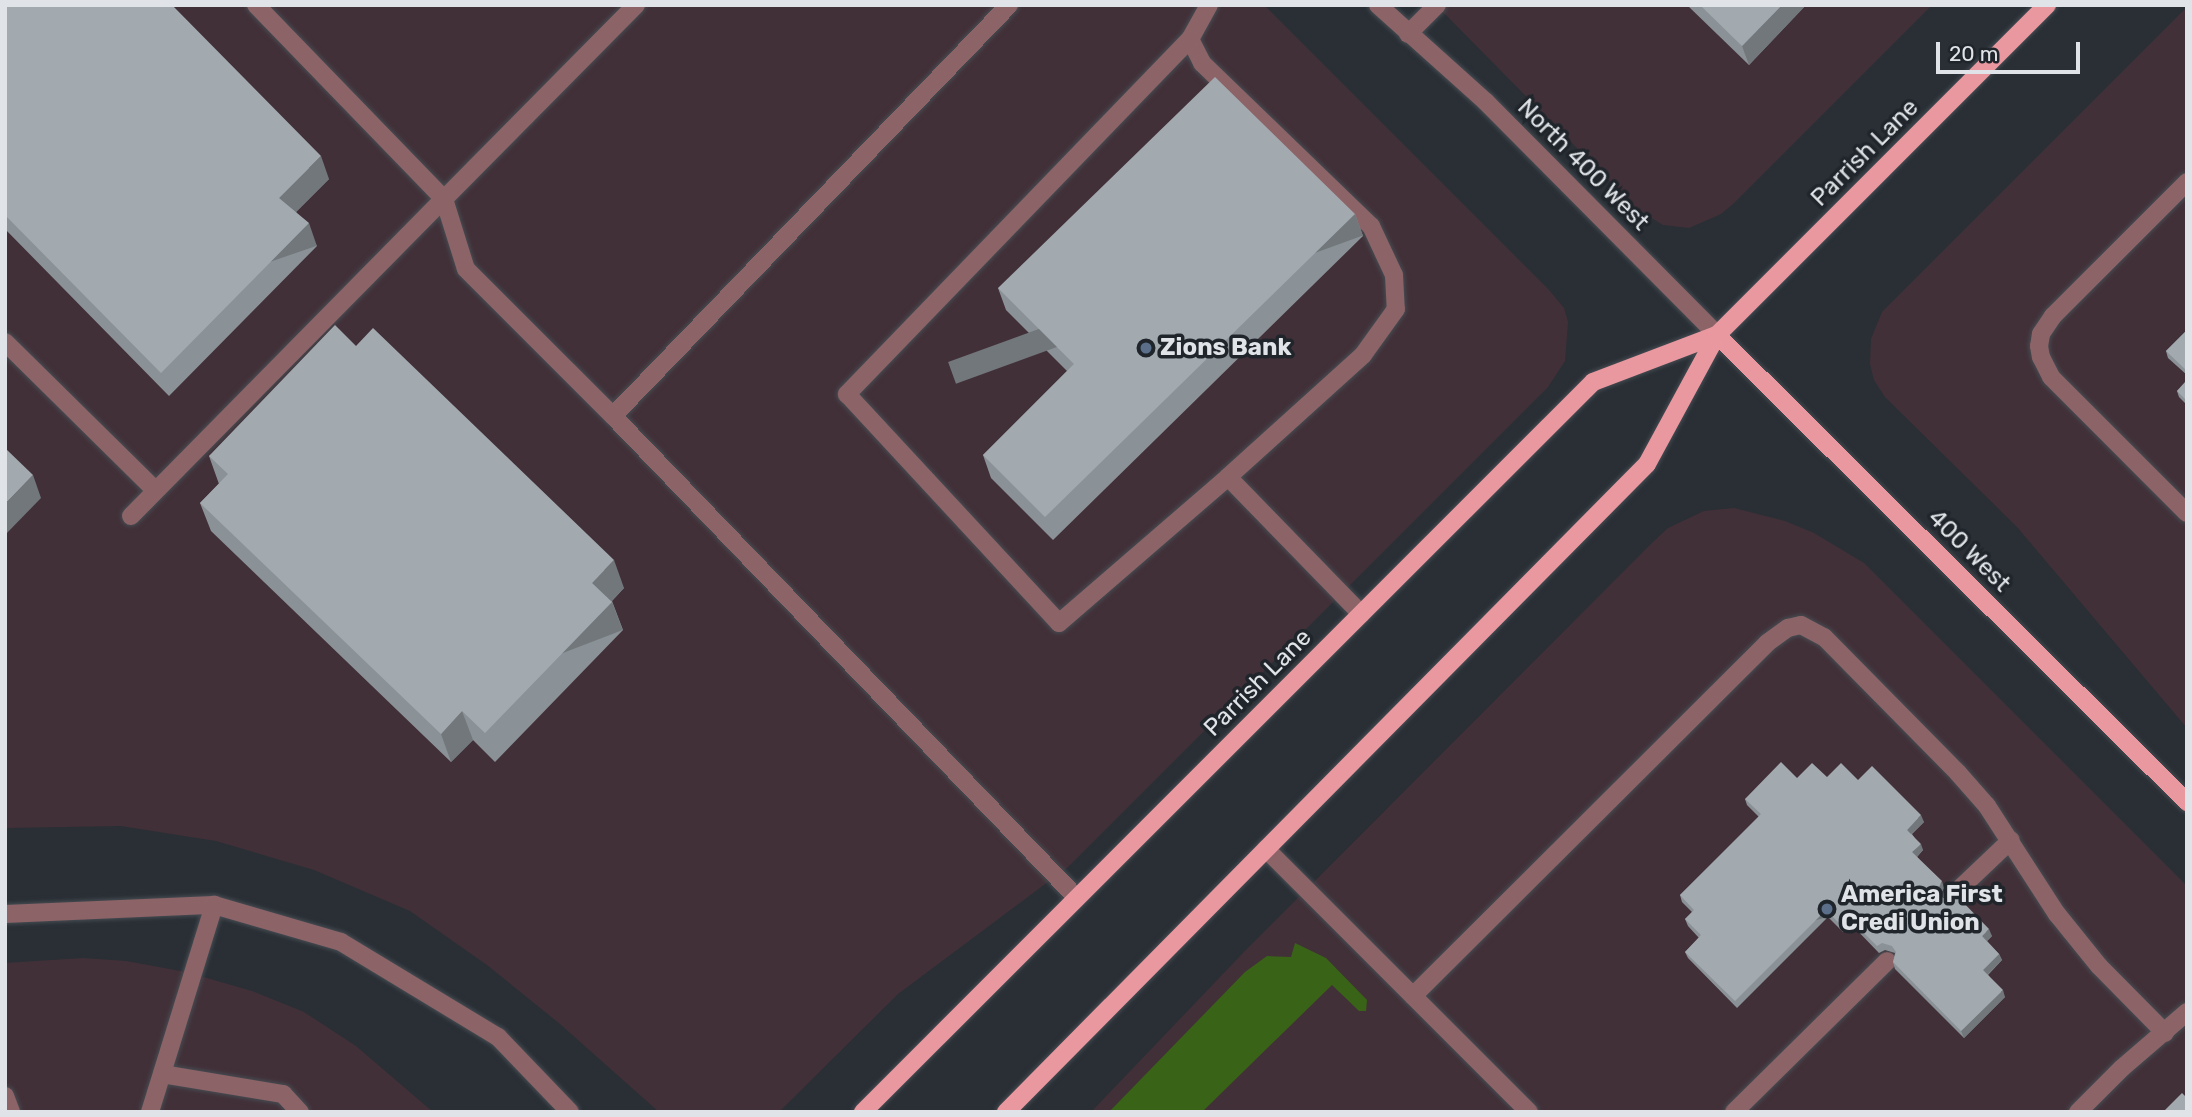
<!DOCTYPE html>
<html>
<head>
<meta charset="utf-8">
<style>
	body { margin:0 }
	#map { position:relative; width:2192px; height:1117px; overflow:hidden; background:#292f35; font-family:Rubik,sans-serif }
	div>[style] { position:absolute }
	.commercial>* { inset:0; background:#423038 }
	.green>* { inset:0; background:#396317 }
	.roads { filter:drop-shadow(0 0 2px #464c52) drop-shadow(0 0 2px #464c52) }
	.minor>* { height:18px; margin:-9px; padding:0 9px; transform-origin:9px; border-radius:9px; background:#8c6468 }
	.major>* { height:18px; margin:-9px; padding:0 9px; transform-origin:9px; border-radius:9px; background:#ea98a0 }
	.wall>* { inset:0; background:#8b9297 }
	.shaded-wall>* { inset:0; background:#71777b; transform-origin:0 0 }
	.building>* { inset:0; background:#a2aab0 }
	.dots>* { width:19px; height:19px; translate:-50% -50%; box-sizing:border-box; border:4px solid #1f252b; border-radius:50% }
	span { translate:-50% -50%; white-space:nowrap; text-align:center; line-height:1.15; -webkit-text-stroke:7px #1f252b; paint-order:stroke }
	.street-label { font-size:24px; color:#e0e4e8 }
	.poi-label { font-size:24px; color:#e0e4e8; font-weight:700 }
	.left { translate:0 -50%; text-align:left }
	.frame { position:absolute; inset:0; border:7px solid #e0e4e8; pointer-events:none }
	.scale { position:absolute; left:1936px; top:42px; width:144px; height:32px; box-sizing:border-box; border:4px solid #e0e4e8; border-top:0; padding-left:9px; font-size:21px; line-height:24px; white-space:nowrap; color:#e0e4e8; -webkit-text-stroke:5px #1f252b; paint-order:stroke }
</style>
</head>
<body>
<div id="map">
	<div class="commercial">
		<div style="clip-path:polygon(5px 5px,1264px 5px,1549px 290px,1564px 308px,1568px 322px,1565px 361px,1548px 387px,1068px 867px,898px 994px,779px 1112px,659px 1112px,560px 1024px,487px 965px,410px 911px,314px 870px,216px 841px,121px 826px,5px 828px)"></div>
		<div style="clip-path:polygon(1436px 5px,1932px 5px,1733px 204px,1721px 214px,1689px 228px,1663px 225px,1638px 210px)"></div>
		<div style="clip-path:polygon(2187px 7px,2187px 728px,2017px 527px,1885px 397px,1874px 380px,1870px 364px,1871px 339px,1882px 312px)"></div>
		<div style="clip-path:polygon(1734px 508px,1785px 521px,1814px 533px,1864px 563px,2187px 886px,2187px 1112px,1091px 1112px,1243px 953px,1654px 541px,1668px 528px,1704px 511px)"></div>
		<div style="clip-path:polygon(83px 958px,126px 961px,186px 972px,252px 991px,304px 1012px,356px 1046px,433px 1112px,5px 1112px,5px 963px)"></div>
	</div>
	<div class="green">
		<div style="clip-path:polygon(1295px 943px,1326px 958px,1367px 1000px,1366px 1011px,1359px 1011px,1332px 985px,1202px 1112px,1109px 1112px,1245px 972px,1267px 956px,1291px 957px)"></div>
	</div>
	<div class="roads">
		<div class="minor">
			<div style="left:256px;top:5px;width:270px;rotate:45.9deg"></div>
			<div style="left:444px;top:199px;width:273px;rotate:-45.3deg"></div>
			<div style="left:1209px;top:5px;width:39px;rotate:119deg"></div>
			<div style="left:1190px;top:39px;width:27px;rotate:63deg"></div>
			<div style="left:1202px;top:63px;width:235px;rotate:44deg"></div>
			<div style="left:1371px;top:226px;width:54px;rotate:64.9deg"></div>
			<div style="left:1394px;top:275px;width:34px;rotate:87deg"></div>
			<div style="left:1396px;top:309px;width:57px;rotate:125.7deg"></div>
			<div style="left:1363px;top:355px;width:182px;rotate:137.9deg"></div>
			<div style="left:1228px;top:477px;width:191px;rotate:45.8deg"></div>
			<div style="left:1378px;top:5px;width:145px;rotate:41.9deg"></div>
			<div style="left:1486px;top:102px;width:328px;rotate:45.2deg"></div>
			<div style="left:1408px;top:34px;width:41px;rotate:-45deg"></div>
			<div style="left:1190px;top:39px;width:494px;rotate:134deg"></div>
			<div style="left:847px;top:394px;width:312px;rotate:47.2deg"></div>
			<div style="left:1059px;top:623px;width:223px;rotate:-40.8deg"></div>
			<div style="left:2187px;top:182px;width:190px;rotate:135deg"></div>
			<div style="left:2053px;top:316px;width:22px;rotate:124deg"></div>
			<div style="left:2041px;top:334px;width:12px;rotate:99deg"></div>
			<div style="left:2039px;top:346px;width:11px;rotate:80deg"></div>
			<div style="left:2041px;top:357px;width:22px;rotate:63deg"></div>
			<div style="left:2051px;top:377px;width:192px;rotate:45deg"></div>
			<div style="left:5px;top:342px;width:211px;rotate:44.6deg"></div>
			<div style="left:613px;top:416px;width:571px;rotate:-46.06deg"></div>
			<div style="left:131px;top:516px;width:445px;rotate:-45.4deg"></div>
			<div style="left:444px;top:199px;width:73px;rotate:72.6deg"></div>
			<div style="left:466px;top:269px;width:208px;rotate:45deg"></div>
			<div style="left:613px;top:416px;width:669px;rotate:46.09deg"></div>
			<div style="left:1266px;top:849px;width:372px;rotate:45deg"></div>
			<div style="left:1952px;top:896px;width:81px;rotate:-43.5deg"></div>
			<div style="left:5px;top:914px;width:209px;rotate:-2.5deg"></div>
			<div style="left:214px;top:905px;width:132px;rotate:16.2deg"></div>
			<div style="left:341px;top:942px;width:184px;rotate:31.2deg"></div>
			<div style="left:498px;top:1037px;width:104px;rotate:46.2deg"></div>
			<div style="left:1413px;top:996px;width:500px;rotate:-44.9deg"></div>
			<div style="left:1767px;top:643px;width:26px;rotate:-36deg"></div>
			<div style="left:1788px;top:628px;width:13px;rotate:-13deg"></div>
			<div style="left:1801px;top:625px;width:26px;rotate:28deg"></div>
			<div style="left:1824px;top:637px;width:191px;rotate:45.4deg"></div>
			<div style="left:1958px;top:773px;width:44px;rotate:48.7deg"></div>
			<div style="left:1987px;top:806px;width:129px;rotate:57.1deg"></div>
			<div style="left:2057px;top:914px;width:67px;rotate:51.1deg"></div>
			<div style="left:2099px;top:966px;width:94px;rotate:45.4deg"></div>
			<div style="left:162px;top:1074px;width:123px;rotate:9.4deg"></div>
			<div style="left:283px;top:1094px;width:25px;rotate:47deg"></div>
			<div style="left:5px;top:1096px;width:17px;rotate:69deg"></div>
			<div style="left:150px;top:1112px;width:217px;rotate:-72.8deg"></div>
			<div style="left:1734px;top:1112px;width:215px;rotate:-44.6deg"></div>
			<div style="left:2078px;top:1112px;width:62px;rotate:-45deg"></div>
			<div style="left:2122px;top:1068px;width:86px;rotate:-40.7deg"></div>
		</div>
		<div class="major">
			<div style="left:1717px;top:335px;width:663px;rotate:44.82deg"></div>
			<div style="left:863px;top:1112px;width:1032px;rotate:-45deg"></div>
			<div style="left:1593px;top:382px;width:133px;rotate:-20.8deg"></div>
			<div style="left:1006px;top:1112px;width:911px;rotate:-45.31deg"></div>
			<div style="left:1647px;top:464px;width:147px;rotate:-61.5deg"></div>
			<div style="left:1717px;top:335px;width:467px;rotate:-45deg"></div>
		</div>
	</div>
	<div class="wall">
		<div style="clip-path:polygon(5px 5px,329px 179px,296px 212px,317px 246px,169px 396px,5px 229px)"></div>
		<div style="clip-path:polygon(1687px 5px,1806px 5px,1749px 65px)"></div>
		<div style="clip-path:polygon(1355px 214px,1363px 236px,1053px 540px,991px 478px,983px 455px,1067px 371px,1006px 310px,998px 288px)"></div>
		<div style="clip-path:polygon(2187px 330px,2187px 375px,2168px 358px,2166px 351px)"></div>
		<div style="clip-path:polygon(356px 346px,624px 588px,612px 601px,623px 630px,495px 762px,473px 740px,451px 762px,211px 531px,200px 503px,219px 484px,209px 456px)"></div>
		<div style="clip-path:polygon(2187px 380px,2187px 405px,2179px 397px,2177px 391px)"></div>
		<div style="clip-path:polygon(1827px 777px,1858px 780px,1924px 822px,1912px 834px,1923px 850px,1917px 857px,1944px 888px,1941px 893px,1942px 897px,1992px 936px,1987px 941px,1999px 954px,2002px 960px,1988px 975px,2005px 997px,1964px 1038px,1895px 969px,1893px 962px,1895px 953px,1885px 950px,1879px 953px,1851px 924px,1843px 932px,1828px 917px,1737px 1008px,1688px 958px,1685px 952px,1699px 938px,1688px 926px,1685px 919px,1692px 912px,1682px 902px,1680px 895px,1759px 817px,1747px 805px,1745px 799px,1797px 778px)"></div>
	</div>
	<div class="shaded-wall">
		<div style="clip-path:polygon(1782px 5px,1806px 5px,1749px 65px,1742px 46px)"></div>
		<div style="clip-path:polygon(321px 156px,329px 179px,288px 220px,279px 198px)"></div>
		<div style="left:1355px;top:214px;width:23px;height:433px;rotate:70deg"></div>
		<div style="left:309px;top:223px;width:24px;height:211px;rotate:71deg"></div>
		<div style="clip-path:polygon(33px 475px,41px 498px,5px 535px,5px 504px)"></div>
		<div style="clip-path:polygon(614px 560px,624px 588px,602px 611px,592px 583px)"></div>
		<div style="left:612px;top:602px;width:30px;height:182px;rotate:69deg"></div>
		<div style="clip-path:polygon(462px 711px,473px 740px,451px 762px,441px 734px)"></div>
		<div style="clip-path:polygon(1921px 815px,1924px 822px,1909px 836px,1907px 830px)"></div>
		<div style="clip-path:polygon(1921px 844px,1923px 850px,1915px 859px,1912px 852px)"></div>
		<div style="clip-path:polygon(1942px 881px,1944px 888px,1941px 893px,1943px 903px,1939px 887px)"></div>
		<div style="left:1826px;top:910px;width:7px;height:129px;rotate:74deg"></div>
		<div style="clip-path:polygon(1848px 917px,1851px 924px,1843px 932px,1841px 925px)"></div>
		<div style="clip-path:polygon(1989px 929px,1992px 936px,1985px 943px,1982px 936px)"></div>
		<div style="clip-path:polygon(1999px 954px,2002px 960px,1985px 977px,1983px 970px)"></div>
		<div style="clip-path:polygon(2003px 990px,2005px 997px,1964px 1038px,1961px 1031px)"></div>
	</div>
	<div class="building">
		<div style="clip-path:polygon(5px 5px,172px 5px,321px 156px,279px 198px,309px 223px,161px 373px,5px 215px)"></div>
		<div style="clip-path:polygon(1700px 5px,1782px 5px,1742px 46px)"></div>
		<div style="clip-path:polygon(1215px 77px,1355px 214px,1045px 517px,983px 455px,1074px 364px,998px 288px)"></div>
		<div style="clip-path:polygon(335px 325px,356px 346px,373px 328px,614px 560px,592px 583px,612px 602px,485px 733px,462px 711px,441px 734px,200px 503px,228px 474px,209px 456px)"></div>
		<div style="clip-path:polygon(2187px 330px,2187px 371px,2166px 351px)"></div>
		<div style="clip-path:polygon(2187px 380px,2187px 401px,2177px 391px)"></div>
		<div style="clip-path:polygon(5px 448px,33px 475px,5px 504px)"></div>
		<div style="clip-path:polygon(1781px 762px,1797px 778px,1812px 763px,1827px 777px,1841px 763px,1858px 780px,1872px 766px,1921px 815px,1907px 830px,1921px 844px,1912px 852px,1942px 881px,1939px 887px,1941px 897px,1947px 900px,1958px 897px,1989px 929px,1982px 936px,1999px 954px,1983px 970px,2003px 990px,1961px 1031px,1893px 962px,1896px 952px,1892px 946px,1882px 943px,1877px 946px,1848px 917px,1841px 925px,1826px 910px,1735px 1001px,1685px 952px,1701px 935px,1685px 919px,1694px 910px,1680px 895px,1761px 814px,1745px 799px)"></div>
		<div style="clip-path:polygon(2182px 1093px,2187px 1098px,2187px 1112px,2163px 1112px)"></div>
	</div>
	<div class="dots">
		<div style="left:1146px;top:348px;background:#5c6f8a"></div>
		<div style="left:1827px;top:909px;background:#5c6f8a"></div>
	</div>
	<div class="street-label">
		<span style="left:1865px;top:153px;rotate:-45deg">Parrish Lane</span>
		<span style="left:1583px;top:165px;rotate:45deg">North 400 West</span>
		<span style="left:1969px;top:551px;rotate:45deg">400 West</span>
		<span style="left:1258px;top:683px;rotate:-45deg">Parrish Lane</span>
	</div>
	<div class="poi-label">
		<span class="left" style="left:1160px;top:348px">Zions Bank</span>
		<span class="left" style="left:1841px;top:909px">America First<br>Credi Union</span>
	</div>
	<div class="frame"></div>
	<div class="scale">20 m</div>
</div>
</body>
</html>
